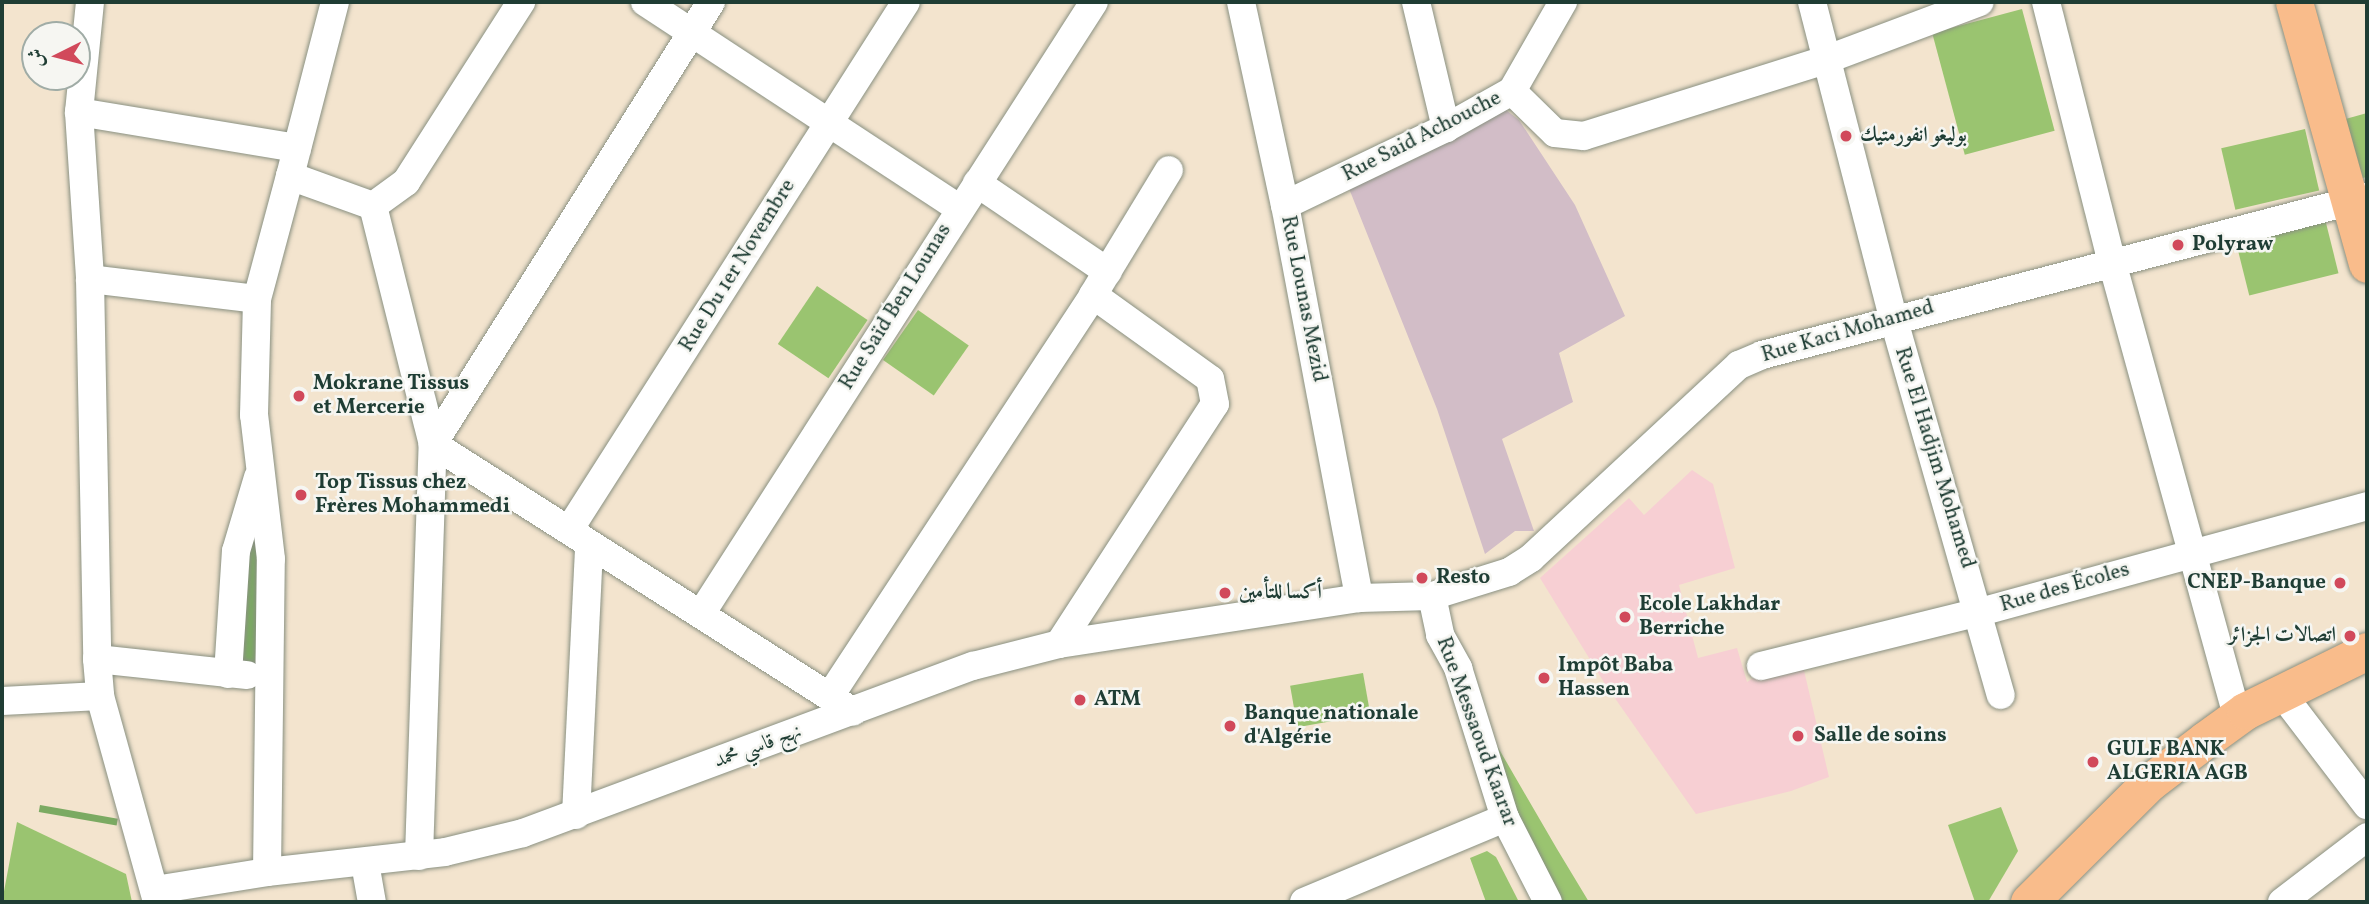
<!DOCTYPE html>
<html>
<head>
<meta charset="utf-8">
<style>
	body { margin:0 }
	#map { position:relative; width:2369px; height:904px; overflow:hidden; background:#f3e4ce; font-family:Vollkorn,Amiri,serif }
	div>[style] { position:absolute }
	.built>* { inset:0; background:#f7cfd3 }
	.industrial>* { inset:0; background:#d2bdc7 }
	.green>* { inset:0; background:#9ac470; transform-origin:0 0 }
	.forest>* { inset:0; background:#7baa62; transform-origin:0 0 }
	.roads { filter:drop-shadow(0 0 2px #899081) drop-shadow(0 0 2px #899081) }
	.minor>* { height:28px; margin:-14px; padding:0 14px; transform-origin:14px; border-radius:14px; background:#fff }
	.major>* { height:37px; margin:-18.5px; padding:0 18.5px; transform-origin:18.5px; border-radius:18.5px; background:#f9bc8b }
	.dots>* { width:19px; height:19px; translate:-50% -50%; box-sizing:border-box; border:4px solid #f6f6f2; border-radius:50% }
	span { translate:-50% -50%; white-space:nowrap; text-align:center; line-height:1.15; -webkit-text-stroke:5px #f6f6f2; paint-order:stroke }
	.poi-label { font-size:21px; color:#1f3d34; font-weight:700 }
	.left { translate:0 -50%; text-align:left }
	.right { translate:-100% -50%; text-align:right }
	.street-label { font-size:21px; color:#1f3d34 }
	.frame { position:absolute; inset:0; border:4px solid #1f3d34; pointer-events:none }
	.north { position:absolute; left:21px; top:21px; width:70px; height:70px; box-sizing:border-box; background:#f6f6f2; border:2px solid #a0aca6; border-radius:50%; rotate:264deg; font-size:19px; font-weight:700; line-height:28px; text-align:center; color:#1f3d34 }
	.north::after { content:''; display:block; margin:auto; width:24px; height:32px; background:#d1495b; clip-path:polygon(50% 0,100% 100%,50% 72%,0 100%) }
</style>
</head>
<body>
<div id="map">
	<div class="built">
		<div style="clip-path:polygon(1692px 470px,1713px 484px,1735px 568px,1679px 585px,1698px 658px,1737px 648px,1747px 682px,1763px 672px,1802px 662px,1829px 777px,1791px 791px,1696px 814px,1605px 684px,1540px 578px,1629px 498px,1644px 515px)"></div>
	</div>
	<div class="industrial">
		<div style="clip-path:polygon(1502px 107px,1519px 120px,1575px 205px,1625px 316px,1559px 353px,1573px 402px,1502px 439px,1534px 531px,1515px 531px,1485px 554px,1437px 409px,1348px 186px)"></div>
	</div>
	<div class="green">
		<div style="left:2022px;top:9px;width:126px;height:93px;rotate:75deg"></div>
		<div style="clip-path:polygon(2367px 113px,2367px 177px,2358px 179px,2342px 120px)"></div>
		<div style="left:2305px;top:129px;width:63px;height:86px;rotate:77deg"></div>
		<div style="left:2324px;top:215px;width:60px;height:92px;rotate:76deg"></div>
		<div style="left:817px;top:286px;width:61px;height:70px;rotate:34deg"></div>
		<div style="left:918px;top:310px;width:62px;height:61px;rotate:35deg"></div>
		<div style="left:1363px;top:673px;width:42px;height:74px;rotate:80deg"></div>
		<div style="clip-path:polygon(1496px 744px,1557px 849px,1589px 902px,1563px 902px,1519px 822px)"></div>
		<div style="clip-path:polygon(2001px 807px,2018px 851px,1988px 902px,1975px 902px,1948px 825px)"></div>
		<div style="clip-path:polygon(17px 822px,126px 874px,132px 902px,2px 902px)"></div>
		<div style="clip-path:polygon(1487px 851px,1496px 857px,1519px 902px,1486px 902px,1470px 858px)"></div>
	</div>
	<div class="forest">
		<div style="clip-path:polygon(256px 518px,262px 553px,255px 667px,238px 666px,243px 559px)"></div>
		<div style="left:40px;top:805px;width:79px;height:7px;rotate:10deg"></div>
	</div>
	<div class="roads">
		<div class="minor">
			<div style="left:90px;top:2px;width:111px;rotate:95.7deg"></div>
			<div style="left:79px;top:112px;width:167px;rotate:86.2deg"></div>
			<div style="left:90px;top:279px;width:380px;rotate:88.9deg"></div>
			<div style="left:97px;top:659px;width:37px;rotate:85deg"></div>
			<div style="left:100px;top:696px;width:214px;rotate:74.5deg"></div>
			<div style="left:335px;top:2px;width:180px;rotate:104.5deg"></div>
			<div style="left:290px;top:176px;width:88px;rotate:19.9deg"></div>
			<div style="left:373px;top:206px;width:41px;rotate:-36deg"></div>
			<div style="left:406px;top:182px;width:214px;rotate:-57.4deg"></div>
			<div style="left:645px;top:2px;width:376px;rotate:33.3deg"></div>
			<div style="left:1241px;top:2px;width:208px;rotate:77.8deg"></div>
			<div style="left:1285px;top:205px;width:400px;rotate:79.3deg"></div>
			<div style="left:1416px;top:2px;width:130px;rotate:76.6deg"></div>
			<div style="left:1812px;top:2px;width:325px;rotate:75.6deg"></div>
			<div style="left:1893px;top:317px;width:393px;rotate:74.1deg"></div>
			<div style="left:2046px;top:2px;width:268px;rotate:75.8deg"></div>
			<div style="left:2112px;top:262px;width:471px;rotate:74.6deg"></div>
			<div style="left:1512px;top:91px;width:103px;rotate:-60.2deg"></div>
			<div style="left:79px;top:112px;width:221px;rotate:9.4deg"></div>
			<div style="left:977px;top:183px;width:158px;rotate:34.2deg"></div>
			<div style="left:1285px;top:205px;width:178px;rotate:-25.6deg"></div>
			<div style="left:1446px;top:128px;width:76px;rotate:-29.3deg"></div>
			<div style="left:1512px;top:91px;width:60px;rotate:44.3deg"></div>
			<div style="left:1555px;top:133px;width:29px;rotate:6deg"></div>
			<div style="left:1584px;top:136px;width:256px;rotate:-17.5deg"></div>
			<div style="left:1828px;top:59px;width:162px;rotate:-20.6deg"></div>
			<div style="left:373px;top:206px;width:245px;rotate:75.9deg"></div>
			<div style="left:433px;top:444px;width:498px;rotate:32.5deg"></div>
			<div style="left:90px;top:279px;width:168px;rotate:6.8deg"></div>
			<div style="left:569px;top:530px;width:626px;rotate:-57.45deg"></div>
			<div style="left:1432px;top:596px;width:40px;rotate:78deg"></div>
			<div style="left:1440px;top:635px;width:38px;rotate:61deg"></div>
			<div style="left:1458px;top:668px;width:157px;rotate:72.6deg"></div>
			<div style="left:1505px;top:818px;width:94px;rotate:62.9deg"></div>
			<div style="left:701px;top:614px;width:727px;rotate:-57.29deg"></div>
			<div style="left:1059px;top:644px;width:286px;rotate:-57deg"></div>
			<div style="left:1215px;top:404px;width:25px;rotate:-101deg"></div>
			<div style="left:1210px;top:379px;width:144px;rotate:-144.3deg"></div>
			<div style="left:97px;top:659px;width:151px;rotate:6.1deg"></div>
			<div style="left:1761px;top:666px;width:226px;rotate:-13.9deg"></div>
			<div style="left:1980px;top:612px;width:401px;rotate:-15.3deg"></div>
			<div style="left:228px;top:674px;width:123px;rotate:-86.3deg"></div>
			<div style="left:236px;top:551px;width:77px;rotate:-73.4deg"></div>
			<div style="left:2282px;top:694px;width:140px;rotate:52.6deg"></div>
			<div style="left:830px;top:696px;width:480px;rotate:-56.7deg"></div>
			<div style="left:1093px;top:295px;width:146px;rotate:-58.7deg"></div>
			<div style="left:2px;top:701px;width:98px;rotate:-2.9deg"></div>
			<div style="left:576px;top:815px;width:270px;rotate:-87.2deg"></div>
			<div style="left:419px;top:856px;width:412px;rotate:-88.1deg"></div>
			<div style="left:433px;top:444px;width:522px;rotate:-57.83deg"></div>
			<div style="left:365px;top:863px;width:40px;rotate:80deg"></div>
			<div style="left:267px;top:872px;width:313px;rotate:-89.3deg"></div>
			<div style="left:271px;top:559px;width:145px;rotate:-96.7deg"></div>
			<div style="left:254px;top:415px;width:116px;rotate:-88.5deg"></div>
			<div style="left:257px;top:299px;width:127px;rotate:-75deg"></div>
			<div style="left:155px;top:890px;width:113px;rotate:-9.1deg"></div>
			<div style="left:267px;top:872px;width:179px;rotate:-6.4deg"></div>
			<div style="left:445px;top:852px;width:80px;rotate:-13.7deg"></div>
			<div style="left:523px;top:833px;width:480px;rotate:-20.4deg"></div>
			<div style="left:973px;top:666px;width:89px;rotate:-14.3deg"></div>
			<div style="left:1059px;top:644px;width:304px;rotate:-8.7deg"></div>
			<div style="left:1359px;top:598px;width:73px;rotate:-1.6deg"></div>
			<div style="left:1432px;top:596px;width:81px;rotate:-17.3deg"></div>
			<div style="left:1509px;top:572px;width:26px;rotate:-32deg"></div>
			<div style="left:1531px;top:558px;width:284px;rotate:-42.9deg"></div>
			<div style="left:1739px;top:365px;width:25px;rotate:-23deg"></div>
			<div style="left:1762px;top:355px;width:625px;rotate:-14.64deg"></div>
			<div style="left:1304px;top:902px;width:218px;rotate:-22.7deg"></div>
			<div style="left:2282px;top:902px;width:107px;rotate:-37.4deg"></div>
		</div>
		<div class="major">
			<div style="left:2294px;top:2px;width:272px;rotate:74.4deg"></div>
			<div style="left:2029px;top:902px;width:170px;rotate:-44.8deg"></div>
			<div style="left:2150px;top:782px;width:69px;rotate:-37.4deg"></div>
			<div style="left:2205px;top:740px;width:49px;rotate:-35.9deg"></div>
			<div style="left:2245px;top:711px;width:136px;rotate:-26.2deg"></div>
		</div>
	</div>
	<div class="dots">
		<div style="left:1846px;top:136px;background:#d1495b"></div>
		<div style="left:2178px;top:245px;background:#d1495b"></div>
		<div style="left:299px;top:396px;background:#d1495b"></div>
		<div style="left:301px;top:495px;background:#d1495b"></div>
		<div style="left:1422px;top:578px;background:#d1495b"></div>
		<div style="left:2340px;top:583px;background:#d1495b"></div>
		<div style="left:1225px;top:593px;background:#d1495b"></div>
		<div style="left:1625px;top:617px;background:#d1495b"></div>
		<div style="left:2350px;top:636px;background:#d1495b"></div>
		<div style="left:1544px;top:678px;background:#d1495b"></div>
		<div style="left:1080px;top:700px;background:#d1495b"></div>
		<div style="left:1230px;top:726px;background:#d1495b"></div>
		<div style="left:1798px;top:736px;background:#d1495b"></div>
		<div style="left:2093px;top:762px;background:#d1495b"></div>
	</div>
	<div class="poi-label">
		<span class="left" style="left:1860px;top:136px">بوليغو انفورمتيك</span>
		<span class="left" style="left:2192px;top:245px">Polyraw</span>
		<span class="left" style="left:313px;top:396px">Mokrane Tissus<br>et Mercerie</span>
		<span class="left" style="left:315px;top:495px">Top Tissus chez<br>Frères Mohammedi</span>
		<span class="left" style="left:1436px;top:578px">Resto</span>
		<span class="right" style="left:2326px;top:583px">CNEP-Banque</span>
		<span class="left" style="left:1239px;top:593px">أكسا للتأمين</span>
		<span class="left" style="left:1639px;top:617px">Ecole Lakhdar<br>Berriche</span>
		<span class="right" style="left:2336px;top:636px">اتصالات الجزائر</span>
		<span class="left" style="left:1558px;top:678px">Impôt Baba<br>Hassen</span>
		<span class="left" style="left:1094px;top:700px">ATM</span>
		<span class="left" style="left:1244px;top:726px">Banque nationale<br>d'Algérie</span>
		<span class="left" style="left:1814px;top:736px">Salle de soins</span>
		<span class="left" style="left:2107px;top:762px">GULF BANK<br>ALGERIA AGB</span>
	</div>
	<div class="street-label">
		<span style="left:1422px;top:137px;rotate:-27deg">Rue Said Achouche</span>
		<span style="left:738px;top:266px;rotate:-58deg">Rue Du 1er Novembre</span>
		<span style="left:1303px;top:299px;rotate:79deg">Rue Lounas Mezid</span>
		<span style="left:896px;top:307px;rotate:-58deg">Rue Saïd Ben Lounas</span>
		<span style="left:1848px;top:332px;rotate:-16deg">Rue Kaci Mohamed</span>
		<span style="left:1934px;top:458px;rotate:73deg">Rue El Hadjim Mohamed</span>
		<span style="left:2065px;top:588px;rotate:-16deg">Rue des Écoles</span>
		<span style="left:1476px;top:732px;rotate:70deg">Rue Messaoud Kaarar</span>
		<span style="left:758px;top:747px;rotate:-20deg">نهج قاسي محمد</span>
	</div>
	<div class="frame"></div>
	<div class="north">ش</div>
</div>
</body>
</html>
